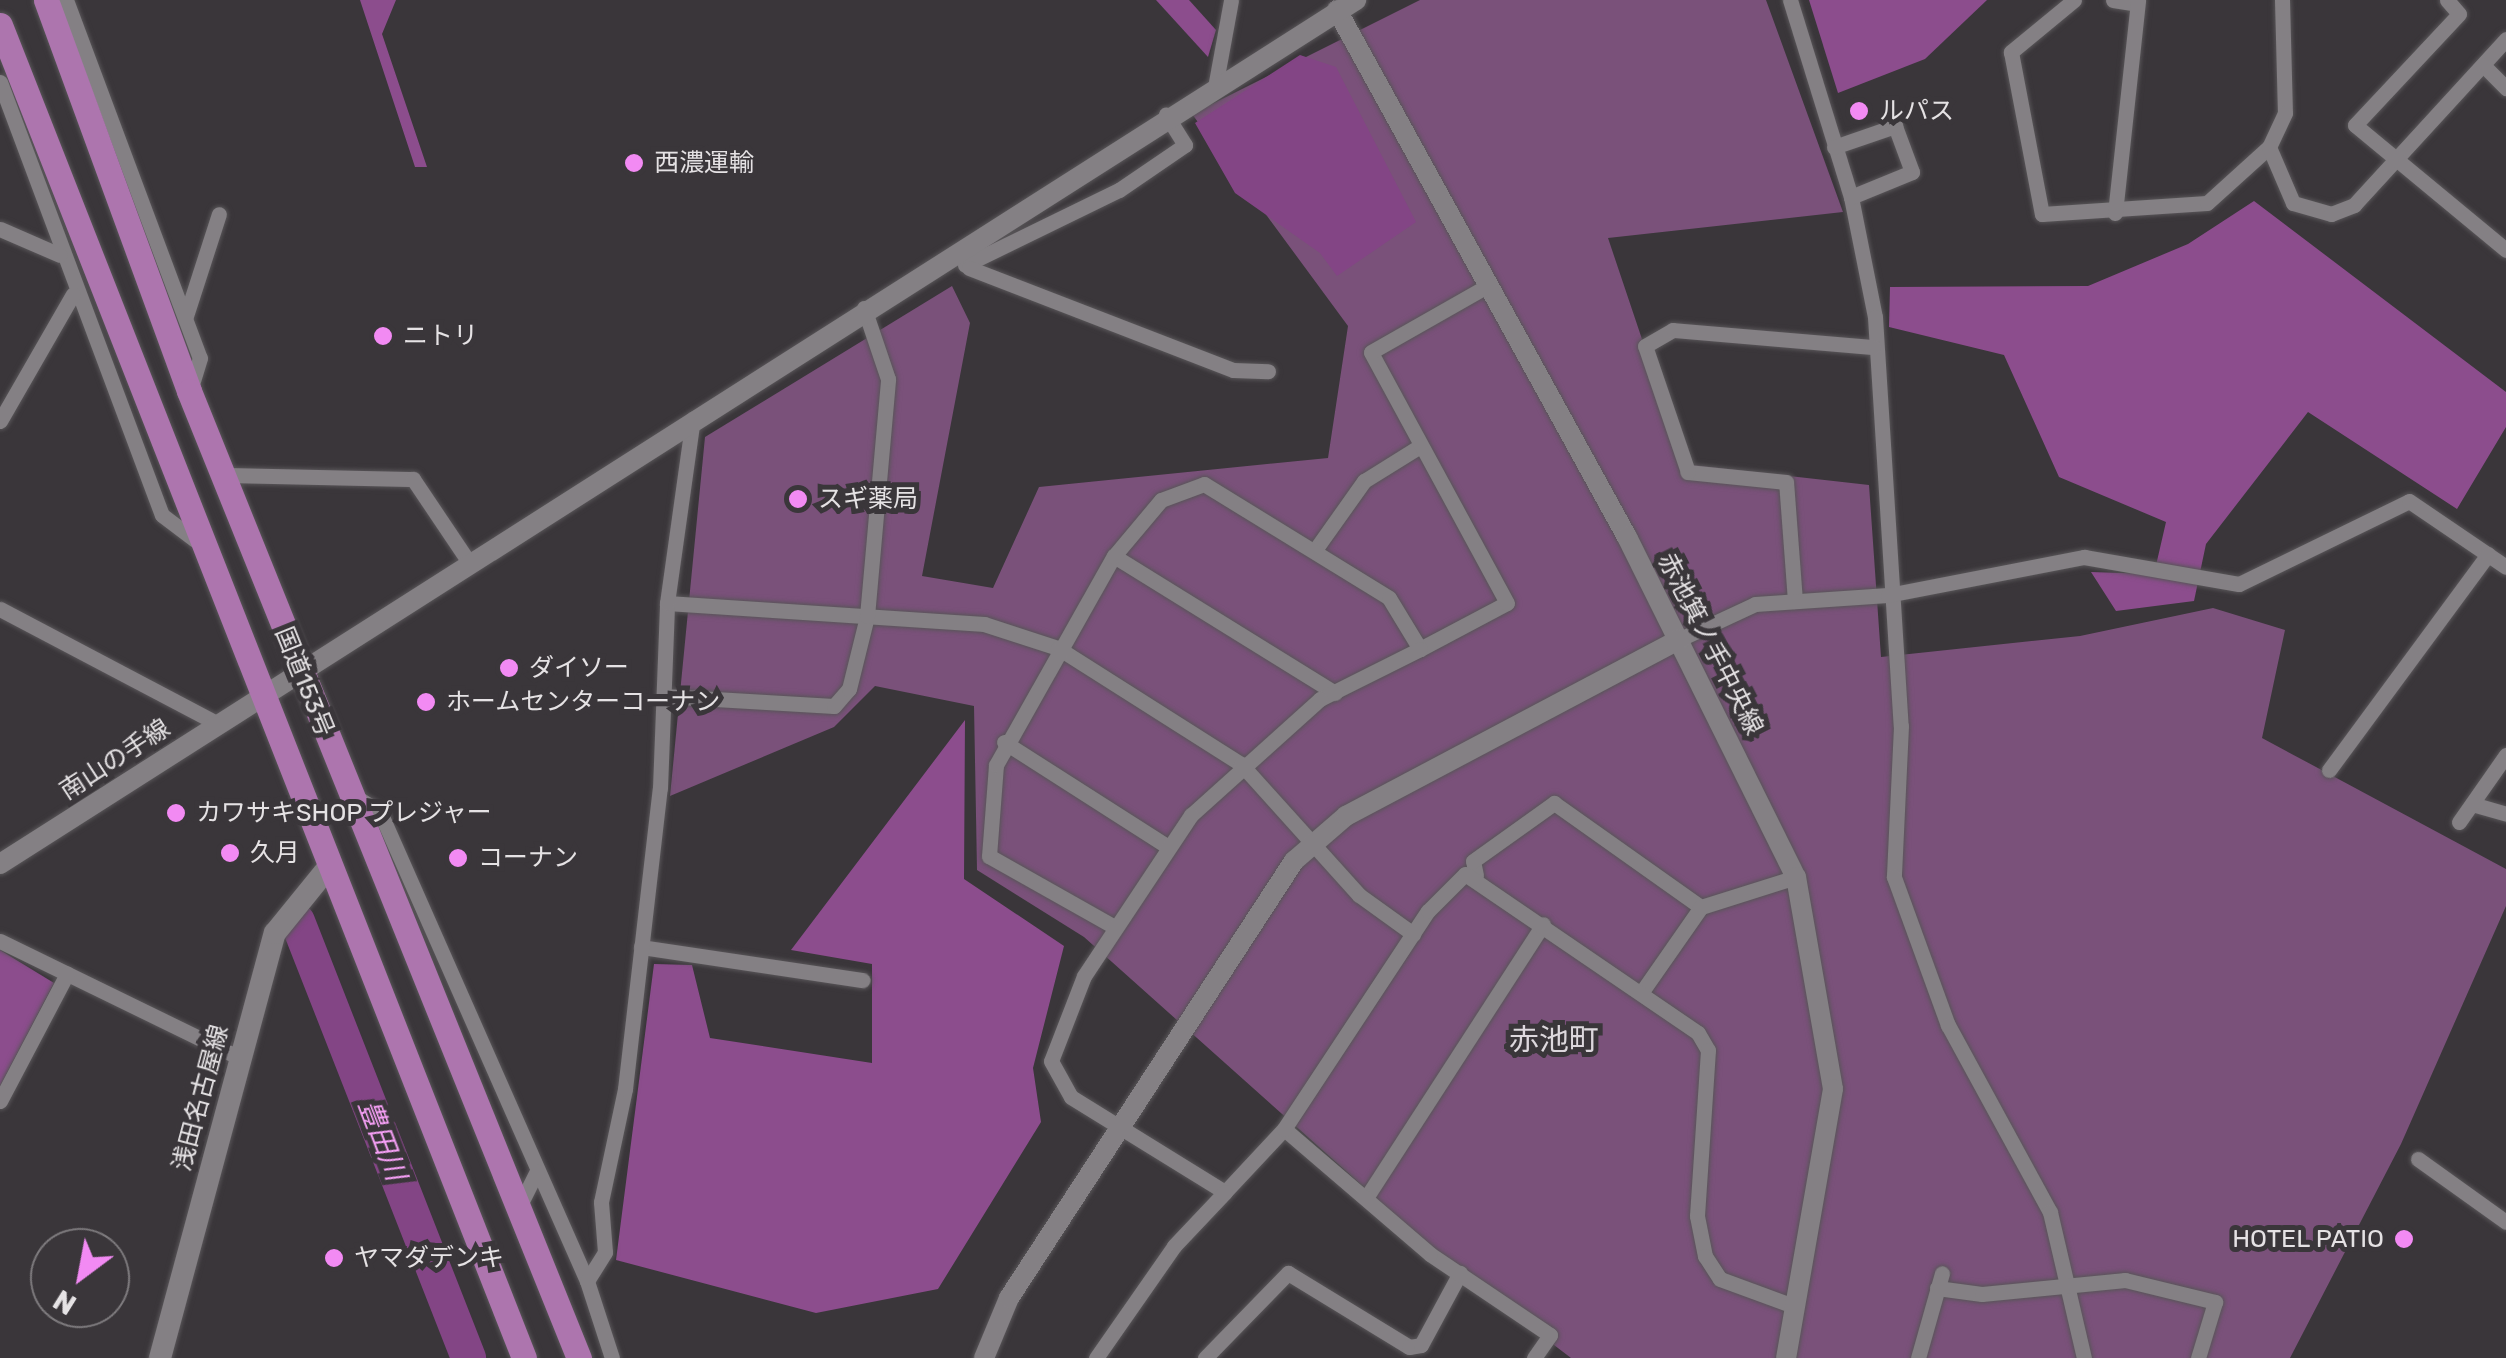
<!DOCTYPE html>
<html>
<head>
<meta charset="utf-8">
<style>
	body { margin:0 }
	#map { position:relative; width:2506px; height:1358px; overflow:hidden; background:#3a363a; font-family:Rubik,"Noto Sans JP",sans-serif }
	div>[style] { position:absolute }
	.green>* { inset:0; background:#7a517a }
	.forest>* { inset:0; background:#8c4d8d }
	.water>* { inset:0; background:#834585 }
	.river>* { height:35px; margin:-17.5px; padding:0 17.5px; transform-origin:17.5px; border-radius:17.5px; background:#834585 }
	.roads { filter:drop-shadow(0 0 2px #585558) drop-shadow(0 0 2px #585558) }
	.minor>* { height:15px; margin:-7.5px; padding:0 7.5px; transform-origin:7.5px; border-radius:7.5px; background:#848084 }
	.tertiary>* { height:20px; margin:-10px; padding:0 10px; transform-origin:10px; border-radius:10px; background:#848084 }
	.secondary>* { height:22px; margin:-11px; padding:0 11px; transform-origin:11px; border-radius:11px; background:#848084 }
	.trunk>* { height:25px; margin:-12.5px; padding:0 12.5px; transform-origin:12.5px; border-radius:12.5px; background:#ad75ae }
	.dots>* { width:28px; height:28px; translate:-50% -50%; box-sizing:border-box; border:5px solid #3a363a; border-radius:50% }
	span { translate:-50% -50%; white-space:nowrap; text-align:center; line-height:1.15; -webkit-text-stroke:10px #3a363a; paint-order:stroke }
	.poi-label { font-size:25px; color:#e5e2e4 }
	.left { translate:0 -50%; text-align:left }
	.right { translate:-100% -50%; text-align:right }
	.street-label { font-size:25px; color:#e5e2e4 }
	.water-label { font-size:28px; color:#f8a1f8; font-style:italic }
	.quarter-label { font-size:30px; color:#ddd8dd }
	.north { position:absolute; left:30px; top:1228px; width:100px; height:100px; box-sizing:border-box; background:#3a363a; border:2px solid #7e7b7e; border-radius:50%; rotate:212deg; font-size:28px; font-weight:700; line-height:40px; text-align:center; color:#e5e2e4 }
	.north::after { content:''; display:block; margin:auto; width:35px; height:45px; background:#f28af3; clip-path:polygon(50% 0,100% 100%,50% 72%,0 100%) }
</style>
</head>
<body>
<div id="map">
	<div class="green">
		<div style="clip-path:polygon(1420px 0,1766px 0,1843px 212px,1608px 238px,1684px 464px,1869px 485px,1881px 657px,2080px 636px,2213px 608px,2285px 630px,2262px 738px,2506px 869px,2506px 906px,2401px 1144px,2290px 1358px,1571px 1358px,1460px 1273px,1084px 937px,977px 870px,974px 706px,875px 686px,834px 727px,670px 796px,705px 437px,952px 286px,970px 323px,922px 576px,993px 588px,1039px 487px,1328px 458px,1348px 326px,1192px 114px)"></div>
	</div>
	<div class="forest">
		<div style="clip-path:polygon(360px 0,396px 0,382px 34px,427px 167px,415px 167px)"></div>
		<div style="clip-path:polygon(1156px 0,1189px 0,1216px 30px,1208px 57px)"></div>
		<div style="clip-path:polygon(1809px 0,1987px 0,1925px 59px,1838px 93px)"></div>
		<div style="clip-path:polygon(2254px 201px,2506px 392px,2506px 427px,2457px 509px,2308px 412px,2206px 544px,2194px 601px,2116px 611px,2091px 572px,2154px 574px,2166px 522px,2059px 477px,2004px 355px,1889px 327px,1890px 287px,2088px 286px,2188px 244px)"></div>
		<div style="clip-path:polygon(965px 720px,964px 879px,1064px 946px,1033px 1068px,1041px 1122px,938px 1289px,816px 1313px,616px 1260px,654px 964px,692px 965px,710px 1038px,872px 1063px,872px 964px,791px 950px)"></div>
		<div style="clip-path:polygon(0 950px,54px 983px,0 1086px)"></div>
	</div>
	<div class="water">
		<div style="clip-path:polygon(1300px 55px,1336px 67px,1416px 222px,1337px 276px,1320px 253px,1235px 193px,1195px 123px)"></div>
	</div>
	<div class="river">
		<div style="left:297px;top:921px;width:469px;rotate:68.6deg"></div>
	</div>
	<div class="roads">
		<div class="minor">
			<div style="left:66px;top:0;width:382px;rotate:69.5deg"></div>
			<div style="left:200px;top:358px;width:34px;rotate:107deg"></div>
			<div style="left:1790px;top:0;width:206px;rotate:72.8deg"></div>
			<div style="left:1851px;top:197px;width:122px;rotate:78.7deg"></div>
			<div style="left:1875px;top:317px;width:410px;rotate:86.4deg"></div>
			<div style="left:1901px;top:726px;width:151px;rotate:92.7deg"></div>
			<div style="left:1894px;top:877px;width:158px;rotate:70deg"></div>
			<div style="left:1948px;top:1025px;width:213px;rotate:61.4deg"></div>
			<div style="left:2050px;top:1212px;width:150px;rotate:76.9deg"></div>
			<div style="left:2074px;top:0;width:82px;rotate:140.5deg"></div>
			<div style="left:2011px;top:52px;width:165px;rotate:79.2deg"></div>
			<div style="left:2042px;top:214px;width:165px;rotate:-3.8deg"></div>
			<div style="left:2207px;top:203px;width:84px;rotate:-42.1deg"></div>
			<div style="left:2113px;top:0;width:24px;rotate:9deg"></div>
			<div style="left:2282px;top:0;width:113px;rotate:88.5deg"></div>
			<div style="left:2285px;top:113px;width:38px;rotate:115deg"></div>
			<div style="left:2269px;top:147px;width:61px;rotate:66.8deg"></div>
			<div style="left:2293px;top:203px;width:40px;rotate:16deg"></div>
			<div style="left:2331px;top:214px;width:25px;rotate:-21deg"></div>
			<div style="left:2354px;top:205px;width:225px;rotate:-47.5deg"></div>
			<div style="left:2447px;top:0;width:18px;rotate:49deg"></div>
			<div style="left:2459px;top:14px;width:152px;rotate:133.1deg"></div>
			<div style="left:2355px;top:125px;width:196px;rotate:39.6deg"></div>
			<div style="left:2483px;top:65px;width:33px;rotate:45deg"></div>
			<div style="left:0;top:82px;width:462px;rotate:69.5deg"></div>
			<div style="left:162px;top:515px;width:41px;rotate:37.1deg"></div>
			<div style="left:1216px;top:82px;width:83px;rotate:-79.6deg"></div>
			<div style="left:1834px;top:147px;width:65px;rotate:-19deg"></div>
			<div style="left:1895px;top:126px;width:49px;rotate:69.7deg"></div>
			<div style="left:1912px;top:172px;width:66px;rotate:157.7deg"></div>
			<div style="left:2115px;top:213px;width:214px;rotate:-83.8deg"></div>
			<div style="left:0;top:229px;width:65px;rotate:23.4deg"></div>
			<div style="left:965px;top:265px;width:171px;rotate:-26deg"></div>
			<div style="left:1119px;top:190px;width:80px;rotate:-34.3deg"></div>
			<div style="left:1185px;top:145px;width:36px;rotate:-122deg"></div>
			<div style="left:969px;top:268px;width:283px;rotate:21.1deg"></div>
			<div style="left:1233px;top:370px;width:35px;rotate:2deg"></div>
			<div style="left:186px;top:316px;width:107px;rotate:-72.1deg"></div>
			<div style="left:0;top:421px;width:146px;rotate:-60.1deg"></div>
			<div style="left:223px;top:475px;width:190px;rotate:1.2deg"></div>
			<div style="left:413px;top:479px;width:99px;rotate:56.1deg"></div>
			<div style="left:1315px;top:550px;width:85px;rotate:-54.6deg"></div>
			<div style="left:1364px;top:481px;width:66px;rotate:-32deg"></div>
			<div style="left:1114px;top:556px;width:260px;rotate:31.8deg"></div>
			<div style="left:1795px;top:601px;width:119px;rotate:-94.3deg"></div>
			<div style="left:1786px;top:482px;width:99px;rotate:-174.2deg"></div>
			<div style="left:1688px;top:472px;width:133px;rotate:-108.8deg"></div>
			<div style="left:1645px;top:346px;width:32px;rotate:-30deg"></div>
			<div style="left:1673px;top:330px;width:201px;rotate:4.9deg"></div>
			<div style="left:667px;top:603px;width:318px;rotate:3.8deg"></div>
			<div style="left:984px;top:624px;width:78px;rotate:18deg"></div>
			<div style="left:1058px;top:648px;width:217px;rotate:32.4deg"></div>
			<div style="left:1241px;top:764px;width:176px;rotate:48deg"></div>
			<div style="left:1359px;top:895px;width:67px;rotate:35.8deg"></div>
			<div style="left:0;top:609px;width:246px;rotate:27.8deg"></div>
			<div style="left:1680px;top:639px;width:83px;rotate:-25deg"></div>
			<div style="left:1755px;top:604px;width:133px;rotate:-3.9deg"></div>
			<div style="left:1888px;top:595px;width:200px;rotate:-11deg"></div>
			<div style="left:2084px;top:557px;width:157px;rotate:9.9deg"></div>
			<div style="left:2239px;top:584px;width:189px;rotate:-26deg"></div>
			<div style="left:2409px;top:501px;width:117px;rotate:34.2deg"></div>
			<div style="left:1420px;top:649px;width:98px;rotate:-27.9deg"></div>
			<div style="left:1507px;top:603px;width:285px;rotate:-118.5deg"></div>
			<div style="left:1371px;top:352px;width:133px;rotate:-29.6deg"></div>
			<div style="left:664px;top:696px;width:170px;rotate:3.4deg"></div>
			<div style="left:834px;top:706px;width:23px;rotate:-49deg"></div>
			<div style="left:849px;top:689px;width:75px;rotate:-76.1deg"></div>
			<div style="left:867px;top:616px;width:238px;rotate:-84.9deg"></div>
			<div style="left:888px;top:379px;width:75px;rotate:-108.7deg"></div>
			<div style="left:1004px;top:742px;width:191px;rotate:32.6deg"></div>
			<div style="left:2329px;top:770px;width:268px;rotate:-53.6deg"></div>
			<div style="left:356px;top:797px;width:28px;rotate:32deg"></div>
			<div style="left:380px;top:812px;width:513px;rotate:66.19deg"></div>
			<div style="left:2472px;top:804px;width:35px;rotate:16deg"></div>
			<div style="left:2459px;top:822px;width:82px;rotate:-55deg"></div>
			<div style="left:1476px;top:875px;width:14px;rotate:-102deg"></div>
			<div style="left:1473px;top:861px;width:100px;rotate:-35.6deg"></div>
			<div style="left:1554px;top:803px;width:180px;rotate:35.3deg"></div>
			<div style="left:1113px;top:926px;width:142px;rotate:-150.6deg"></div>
			<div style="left:989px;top:856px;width:91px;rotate:-85.6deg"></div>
			<div style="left:996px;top:765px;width:240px;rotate:-60.6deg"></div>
			<div style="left:1114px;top:556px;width:73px;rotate:-50deg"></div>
			<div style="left:1161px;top:500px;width:46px;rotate:-20.4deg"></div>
			<div style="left:1204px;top:484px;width:217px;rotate:31.6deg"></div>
			<div style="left:1389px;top:598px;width:60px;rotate:58.7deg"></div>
			<div style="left:1420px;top:649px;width:112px;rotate:153.4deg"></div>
			<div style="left:1320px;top:699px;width:173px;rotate:138deg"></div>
			<div style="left:1191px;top:815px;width:193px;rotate:123.6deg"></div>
			<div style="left:1084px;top:976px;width:91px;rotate:111.2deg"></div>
			<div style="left:1051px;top:1061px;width:41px;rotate:60.9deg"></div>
			<div style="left:1071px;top:1097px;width:181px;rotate:31.7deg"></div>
			<div style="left:1225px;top:1192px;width:86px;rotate:-46.9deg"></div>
			<div style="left:0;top:941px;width:267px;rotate:26deg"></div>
			<div style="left:641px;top:947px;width:224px;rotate:8.5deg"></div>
			<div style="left:1641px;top:993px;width:105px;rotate:-55.1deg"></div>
			<div style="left:1701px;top:907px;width:100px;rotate:-17.5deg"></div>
			<div style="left:0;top:1101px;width:144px;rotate:-62.2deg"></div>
			<div style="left:2418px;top:1159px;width:108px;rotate:35.6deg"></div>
			<div style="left:1366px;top:1198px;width:326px;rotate:-57.1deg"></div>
			<div style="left:518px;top:1209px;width:42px;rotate:-63.4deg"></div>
			<div style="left:1937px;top:1288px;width:45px;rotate:7.6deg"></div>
			<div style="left:1982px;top:1294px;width:144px;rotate:-5.6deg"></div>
			<div style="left:2125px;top:1280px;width:93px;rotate:13.7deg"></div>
			<div style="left:2215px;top:1302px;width:59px;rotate:106.9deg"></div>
			<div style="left:612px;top:1358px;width:81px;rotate:-108deg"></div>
			<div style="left:587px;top:1281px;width:34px;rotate:-58deg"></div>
			<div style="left:605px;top:1252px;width:50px;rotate:-94.6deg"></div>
			<div style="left:601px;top:1202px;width:116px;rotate:-78deg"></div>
			<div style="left:625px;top:1089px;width:303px;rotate:-83.4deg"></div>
			<div style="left:660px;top:788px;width:185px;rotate:-87.8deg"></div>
			<div style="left:667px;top:603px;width:186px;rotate:-82deg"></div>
			<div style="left:1096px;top:1358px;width:136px;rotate:-55.1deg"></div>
			<div style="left:1174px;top:1246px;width:74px;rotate:-46.6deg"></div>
			<div style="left:1205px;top:1358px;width:119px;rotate:-45.7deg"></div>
			<div style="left:1288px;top:1273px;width:142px;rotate:31.4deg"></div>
			<div style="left:1409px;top:1347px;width:12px;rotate:-9deg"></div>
			<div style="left:1421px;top:1345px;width:82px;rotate:-61.6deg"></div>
			<div style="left:1534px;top:1358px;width:28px;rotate:-55deg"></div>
			<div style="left:1550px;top:1335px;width:145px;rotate:-146deg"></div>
			<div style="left:1430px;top:1254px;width:192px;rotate:-139.4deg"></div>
			<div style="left:1284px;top:1129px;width:261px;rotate:-56.6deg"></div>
			<div style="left:1428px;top:911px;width:52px;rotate:-45deg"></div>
			<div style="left:1465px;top:874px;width:282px;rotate:34.3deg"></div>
			<div style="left:1698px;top:1033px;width:20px;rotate:60deg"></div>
			<div style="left:1708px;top:1050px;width:166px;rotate:93.8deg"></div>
			<div style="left:1697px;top:1216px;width:41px;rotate:78.7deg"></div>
			<div style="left:1705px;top:1256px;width:27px;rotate:57deg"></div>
			<div style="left:1720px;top:1279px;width:81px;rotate:20.2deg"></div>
			<div style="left:1918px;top:1358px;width:88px;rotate:-74.2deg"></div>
		</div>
		<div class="tertiary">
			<div style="left:1337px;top:10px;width:602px;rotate:61.18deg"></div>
			<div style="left:1627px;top:537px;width:380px;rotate:63.6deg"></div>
			<div style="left:1796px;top:877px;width:215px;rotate:80.1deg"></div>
			<div style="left:1833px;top:1089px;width:273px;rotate:99.9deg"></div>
			<div style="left:0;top:864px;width:1608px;rotate:-32.5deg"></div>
			<div style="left:984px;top:1358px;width:65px;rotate:-67.4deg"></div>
			<div style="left:1009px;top:1298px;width:522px;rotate:-56.89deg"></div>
			<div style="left:1294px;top:861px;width:69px;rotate:-40.9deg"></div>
			<div style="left:1346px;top:816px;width:378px;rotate:-27.9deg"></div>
		</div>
		<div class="secondary">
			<div style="left:160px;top:1358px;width:440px;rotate:-74.9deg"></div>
			<div style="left:275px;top:933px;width:81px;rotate:-51deg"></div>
		</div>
		<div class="trunk">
			<div style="left:46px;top:0;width:416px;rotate:69.9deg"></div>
			<div style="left:189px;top:391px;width:1043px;rotate:68.04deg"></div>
			<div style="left:0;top:25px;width:1432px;rotate:68.54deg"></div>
		</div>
	</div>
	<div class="dots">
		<div style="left:1859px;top:111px;background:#f28af3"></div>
		<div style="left:634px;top:163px;background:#f28af3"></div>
		<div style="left:383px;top:336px;background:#f28af3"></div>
		<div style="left:798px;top:499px;background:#f28af3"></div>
		<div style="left:509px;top:668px;background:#f28af3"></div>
		<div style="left:426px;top:702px;background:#f28af3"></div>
		<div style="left:176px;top:813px;background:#f28af3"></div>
		<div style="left:230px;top:853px;background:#f28af3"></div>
		<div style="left:458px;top:858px;background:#f28af3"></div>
		<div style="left:2404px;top:1239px;background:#f28af3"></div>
		<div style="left:334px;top:1258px;background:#f28af3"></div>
	</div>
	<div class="poi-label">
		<span class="left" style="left:1879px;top:111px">ルパス</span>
		<span class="left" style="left:654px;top:163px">西濃運輸</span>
		<span class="left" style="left:403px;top:336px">ニトリ</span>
		<span class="left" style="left:818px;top:499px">スギ薬局</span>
		<span class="left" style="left:529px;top:668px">ダイソー</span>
		<span class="left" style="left:446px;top:702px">ホームセンターコーナン</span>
		<span class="left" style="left:196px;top:813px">カワサキSHOP プレジャー</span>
		<span class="left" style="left:250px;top:853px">久月</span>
		<span class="left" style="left:478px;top:858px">コーナン</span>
		<span class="right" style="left:2384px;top:1239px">HOTEL PATIO</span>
		<span class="left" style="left:354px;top:1258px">ヤマダデンキ</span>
	</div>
	<div class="street-label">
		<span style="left:1710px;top:644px;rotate:63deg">赤池箕ノ手中央線</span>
		<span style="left:304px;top:682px;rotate:68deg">国道153号</span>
		<span style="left:115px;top:760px;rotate:-33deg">南山の手線</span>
		<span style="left:201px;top:1098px;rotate:-75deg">浅田名古屋線</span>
	</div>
	<div class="water-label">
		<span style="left:382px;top:1140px;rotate:69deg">豊田川</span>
	</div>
	<div class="quarter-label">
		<span style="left:1554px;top:1040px">赤池町</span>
	</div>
	<div class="north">N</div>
</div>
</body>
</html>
